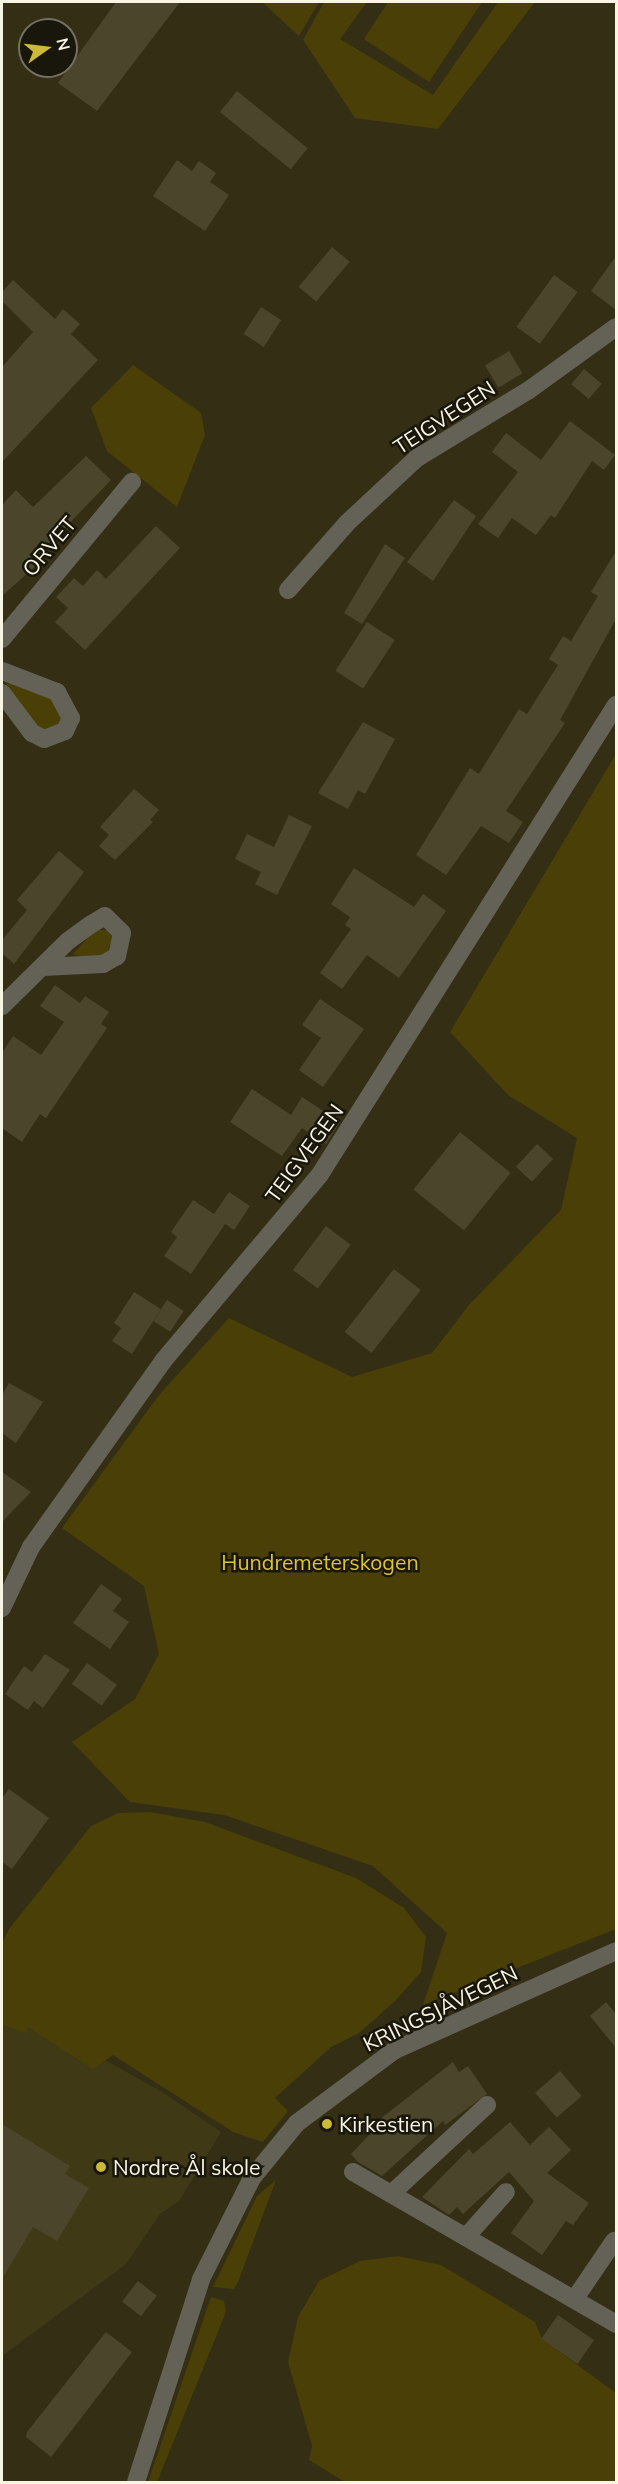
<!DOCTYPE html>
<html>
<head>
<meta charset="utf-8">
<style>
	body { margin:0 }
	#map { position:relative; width:618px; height:2484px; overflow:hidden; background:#342f14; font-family:Mulish,sans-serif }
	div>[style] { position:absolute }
	.built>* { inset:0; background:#3f3916 }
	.green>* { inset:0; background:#493f07 }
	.building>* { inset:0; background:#4b462b; transform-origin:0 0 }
	.minor>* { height:18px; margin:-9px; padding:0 9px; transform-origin:9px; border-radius:9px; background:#646256 }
	.dots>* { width:16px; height:16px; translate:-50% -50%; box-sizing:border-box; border:3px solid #19170c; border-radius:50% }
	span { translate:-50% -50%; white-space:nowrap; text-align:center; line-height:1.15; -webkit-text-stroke:5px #19170c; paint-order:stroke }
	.street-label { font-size:21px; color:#f8f5e5 }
	.park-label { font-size:21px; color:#dbc338 }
	.poi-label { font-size:21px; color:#f8f5e5 }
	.left { translate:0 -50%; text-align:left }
	.frame { position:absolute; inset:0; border:3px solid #f8f5e5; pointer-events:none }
	.north { position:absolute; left:18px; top:18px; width:60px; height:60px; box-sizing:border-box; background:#19170c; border:2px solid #727063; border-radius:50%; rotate:76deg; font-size:16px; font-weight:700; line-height:24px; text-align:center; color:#f8f5e5 }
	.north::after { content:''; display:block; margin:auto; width:21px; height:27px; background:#ceb837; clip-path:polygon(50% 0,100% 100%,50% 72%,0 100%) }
</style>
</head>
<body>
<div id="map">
	<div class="built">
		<div style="clip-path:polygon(2px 2002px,162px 2092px,221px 2132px,179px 2201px,160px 2214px,126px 2264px,2px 2356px)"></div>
	</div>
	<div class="green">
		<div style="clip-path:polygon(262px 2px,319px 2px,299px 36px)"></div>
		<div style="clip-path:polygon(324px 2px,367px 2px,340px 39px,433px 95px,498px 2px,535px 2px,438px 129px,355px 118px,303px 40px)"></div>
		<div style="clip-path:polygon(388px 2px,482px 2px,429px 82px,364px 39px)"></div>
		<div style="clip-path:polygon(133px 365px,201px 413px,205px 435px,177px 507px,107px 451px,91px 408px)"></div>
		<div style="clip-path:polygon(5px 682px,52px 698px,63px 710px,62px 726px,39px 731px)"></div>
		<div style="clip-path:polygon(616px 754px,616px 1929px,423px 2005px,447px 1933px,373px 1866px,224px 1815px,130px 1802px,72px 1742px,135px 1699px,159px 1654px,144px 1586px,62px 1528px,159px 1395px,229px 1318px,352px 1377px,432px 1353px,469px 1305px,561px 1210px,577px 1138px,508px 1095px,450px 1032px)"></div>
		<div style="clip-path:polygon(95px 930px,107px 930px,113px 937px,107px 954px,92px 960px,73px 954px)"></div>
		<div style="clip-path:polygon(150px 1812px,205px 1822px,356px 1878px,404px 1908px,426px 1937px,421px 1972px,395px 2001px,359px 2033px,331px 2047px,275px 2098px,288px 2111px,263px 2142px,233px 2132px,113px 2055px,93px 2069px,28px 2027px,26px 2034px,2px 2024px,2px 1943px,9px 1929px,91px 1826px,118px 1813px)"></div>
		<div style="clip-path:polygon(276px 2180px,238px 2282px,234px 2289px,213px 2287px,257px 2196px)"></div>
		<div style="clip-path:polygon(398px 2256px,441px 2265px,535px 2322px,542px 2339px,616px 2393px,616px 2482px,345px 2482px,309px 2460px,312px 2446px,288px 2362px,298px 2317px,319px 2281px,360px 2261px)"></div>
		<div style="clip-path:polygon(211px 2297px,224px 2301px,226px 2312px,157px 2482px,148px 2482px)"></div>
	</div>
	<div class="building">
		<div style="clip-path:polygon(116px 2px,180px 2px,97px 111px,58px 83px)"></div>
		<div style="left:237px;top:91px;width:91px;height:27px;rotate:39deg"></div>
		<div style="clip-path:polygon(177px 160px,192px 171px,199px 161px,216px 173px,210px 182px,229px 195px,205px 231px,153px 196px)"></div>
		<div style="left:332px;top:247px;width:23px;height:52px;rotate:40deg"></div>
		<div style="clip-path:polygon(616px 256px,616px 310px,591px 291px)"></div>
		<div style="left:554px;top:275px;width:29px;height:64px;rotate:36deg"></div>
		<div style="clip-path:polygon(13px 280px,55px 319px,63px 309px,80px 324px,71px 334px,98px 360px,2px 462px,2px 367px,33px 332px,2px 301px,2px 292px)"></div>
		<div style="left:261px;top:307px;width:24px;height:32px;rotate:33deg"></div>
		<div style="left:509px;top:351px;width:26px;height:28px;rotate:59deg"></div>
		<div style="left:584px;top:369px;width:23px;height:20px;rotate:40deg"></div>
		<div style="clip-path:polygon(570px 421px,615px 455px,604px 470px,592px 461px,555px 518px,551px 515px,536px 535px,512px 518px,498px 538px,478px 524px,518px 472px,492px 452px,506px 433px,541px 460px)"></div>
		<div style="clip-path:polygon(86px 456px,111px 480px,36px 558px,40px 562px,2px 596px,2px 505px,16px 490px,33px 507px)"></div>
		<div style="clip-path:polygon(454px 500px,476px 516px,433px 581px,407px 562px)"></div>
		<div style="clip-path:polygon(156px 526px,180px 548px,85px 650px,55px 622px,68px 608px,56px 597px,74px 578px,83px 586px,97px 570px,106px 579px)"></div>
		<div style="clip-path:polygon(385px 544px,405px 558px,362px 624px,344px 613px)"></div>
		<div style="clip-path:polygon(616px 551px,616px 619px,560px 720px,565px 723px,506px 811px,523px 822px,509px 843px,481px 826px,446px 875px,416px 855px,470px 768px,479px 774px,519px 709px,527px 714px,558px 665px,549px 659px,563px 636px,571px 641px,598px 596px,591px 592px)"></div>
		<div style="left:367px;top:622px;width:33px;height:58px;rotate:33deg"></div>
		<div style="clip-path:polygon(363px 722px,395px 739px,365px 794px,358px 790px,348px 809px,318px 793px)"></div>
		<div style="clip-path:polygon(134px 789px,159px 810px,150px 820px,153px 822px,115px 860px,99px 846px,109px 835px,100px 827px)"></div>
		<div style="clip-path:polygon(289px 815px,312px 826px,277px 895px,255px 884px,261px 872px,235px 859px,247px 834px,274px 847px)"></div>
		<div style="clip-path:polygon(59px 851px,84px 872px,14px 964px,2px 953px,2px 940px,27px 910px,17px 900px)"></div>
		<div style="clip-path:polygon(354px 868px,414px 907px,423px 894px,446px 911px,399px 978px,367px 955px,342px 989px,320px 973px,351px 929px,345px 925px,350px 917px,331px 904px)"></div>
		<div style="clip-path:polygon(55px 985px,80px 1003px,85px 996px,109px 1012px,101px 1024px,107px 1028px,46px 1118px,40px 1114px,22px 1142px,2px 1128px,2px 1053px,13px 1036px,41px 1055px,64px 1022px,40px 1006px)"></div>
		<div style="clip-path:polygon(320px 999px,364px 1029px,323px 1087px,299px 1070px,321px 1038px,302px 1025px)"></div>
		<div style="clip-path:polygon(252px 1089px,291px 1115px,302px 1097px,340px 1122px,326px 1144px,302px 1128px,282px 1156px,230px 1122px)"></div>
		<div style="left:460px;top:1132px;width:65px;height:74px;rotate:39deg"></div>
		<div style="left:537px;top:1144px;width:22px;height:31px;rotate:43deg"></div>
		<div style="clip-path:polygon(229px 1192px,250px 1206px,234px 1230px,225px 1224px,191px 1274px,164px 1256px,177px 1237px,171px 1232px,193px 1200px,214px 1214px)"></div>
		<div style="left:326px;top:1226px;width:31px;height:55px;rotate:37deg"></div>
		<div style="left:394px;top:1269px;width:34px;height:80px;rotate:38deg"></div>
		<div style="clip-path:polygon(134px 1292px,161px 1309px,132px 1354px,112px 1341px,121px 1328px,114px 1323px)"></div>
		<div style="left:167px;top:1300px;width:20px;height:25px;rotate:33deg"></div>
		<div style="clip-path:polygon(9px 1383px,43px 1402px,16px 1443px,2px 1433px,2px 1395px)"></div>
		<div style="clip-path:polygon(2px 1472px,31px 1492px,2px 1522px)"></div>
		<div style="clip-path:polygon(101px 1584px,122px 1599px,113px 1611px,129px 1622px,110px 1649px,73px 1623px)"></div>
		<div style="clip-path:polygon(45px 1654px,70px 1670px,43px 1708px,34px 1701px,28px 1710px,5px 1694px,24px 1666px,32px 1672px)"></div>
		<div style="left:87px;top:1663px;width:37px;height:26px;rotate:36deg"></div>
		<div style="clip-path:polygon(9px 1789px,49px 1818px,12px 1869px,2px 1862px,2px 1798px)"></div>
		<div style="clip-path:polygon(606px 2002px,616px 2014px,616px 2048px,590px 2016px)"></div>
		<div style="clip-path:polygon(453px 2062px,459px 2072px,468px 2066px,487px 2094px,445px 2125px,443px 2121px,382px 2176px,358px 2162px,351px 2154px,370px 2134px,366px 2130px)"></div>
		<div style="left:560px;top:2071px;width:33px;height:33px;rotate:49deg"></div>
		<div style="clip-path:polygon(510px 2122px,530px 2145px,549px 2127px,571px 2150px,547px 2173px,589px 2203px,573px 2225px,566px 2221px,542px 2255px,511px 2233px,534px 2201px,509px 2172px,463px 2214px,457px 2207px,449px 2215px,422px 2197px,469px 2149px,473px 2154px)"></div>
		<div style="clip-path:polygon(2px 2124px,70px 2166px,65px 2174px,89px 2188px,57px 2241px,33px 2227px,2px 2279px)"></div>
		<div style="left:138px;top:2281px;width:24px;height:26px;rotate:38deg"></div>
		<div style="left:558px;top:2315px;width:44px;height:29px;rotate:35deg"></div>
		<div style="clip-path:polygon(106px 2332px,132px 2352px,51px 2457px,26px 2437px,27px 2432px)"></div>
	</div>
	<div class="minor">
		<div style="left:288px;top:590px;width:89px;rotate:-48.6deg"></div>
		<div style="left:347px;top:523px;width:96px;rotate:-42.9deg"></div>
		<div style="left:417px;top:458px;width:131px;rotate:-31.3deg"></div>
		<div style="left:529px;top:390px;width:107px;rotate:-35.9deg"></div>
		<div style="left:2px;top:639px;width:204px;rotate:-50.4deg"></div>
		<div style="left:2px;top:671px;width:59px;rotate:20.9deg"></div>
		<div style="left:57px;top:692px;width:30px;rotate:62deg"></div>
		<div style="left:71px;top:718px;width:14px;rotate:115deg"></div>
		<div style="left:65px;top:731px;width:22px;rotate:159deg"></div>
		<div style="left:44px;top:739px;width:13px;rotate:-153deg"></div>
		<div style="left:32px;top:733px;width:50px;rotate:-126.9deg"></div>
		<div style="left:2px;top:1006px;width:93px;rotate:-44.6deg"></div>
		<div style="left:68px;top:941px;width:27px;rotate:-36deg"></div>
		<div style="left:90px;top:925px;width:17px;rotate:-31deg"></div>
		<div style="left:105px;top:916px;width:24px;rotate:45deg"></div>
		<div style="left:122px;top:933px;width:24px;rotate:102deg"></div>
		<div style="left:117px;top:956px;width:16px;rotate:150deg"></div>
		<div style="left:103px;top:964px;width:60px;rotate:177.1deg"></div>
		<div style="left:2px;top:1608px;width:68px;rotate:-64.6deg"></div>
		<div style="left:31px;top:1547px;width:228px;rotate:-54.6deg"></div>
		<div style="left:163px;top:1361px;width:242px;rotate:-49.9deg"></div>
		<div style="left:319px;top:1176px;width:557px;rotate:-57.77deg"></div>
		<div style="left:353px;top:2172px;width:304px;rotate:30deg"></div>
		<div style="left:391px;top:2194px;width:131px;rotate:-42.8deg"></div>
		<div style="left:466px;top:2237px;width:60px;rotate:-48.4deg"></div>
		<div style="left:576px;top:2297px;width:68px;rotate:-55.8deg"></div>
		<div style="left:136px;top:2482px;width:213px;rotate:-72.2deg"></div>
		<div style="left:201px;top:2279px;width:113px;rotate:-63.2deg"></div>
		<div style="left:252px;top:2178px;width:71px;rotate:-50.7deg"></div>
		<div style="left:297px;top:2123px;width:122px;rotate:-36.7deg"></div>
		<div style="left:395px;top:2050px;width:242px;rotate:-24.1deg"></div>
	</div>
	<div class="dots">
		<div style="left:327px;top:2124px;background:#ceb837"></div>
		<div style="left:101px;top:2167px;background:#ceb837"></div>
	</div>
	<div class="street-label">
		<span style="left:444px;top:417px;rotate:-33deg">TEIGVEGEN</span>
		<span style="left:49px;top:546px;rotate:-50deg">ORVET</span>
		<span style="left:304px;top:1153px;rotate:-54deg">TEIGVEGEN</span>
		<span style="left:440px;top:2008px;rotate:-26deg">KRINGSJÅVEGEN</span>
	</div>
	<div class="park-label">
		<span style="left:320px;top:1562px">Hundremeterskogen</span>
	</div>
	<div class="poi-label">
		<span class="left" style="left:339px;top:2124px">Kirkestien</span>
		<span class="left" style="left:113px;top:2167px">Nordre Ål skole</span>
	</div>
	<div class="frame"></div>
	<div class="north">N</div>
</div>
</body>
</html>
